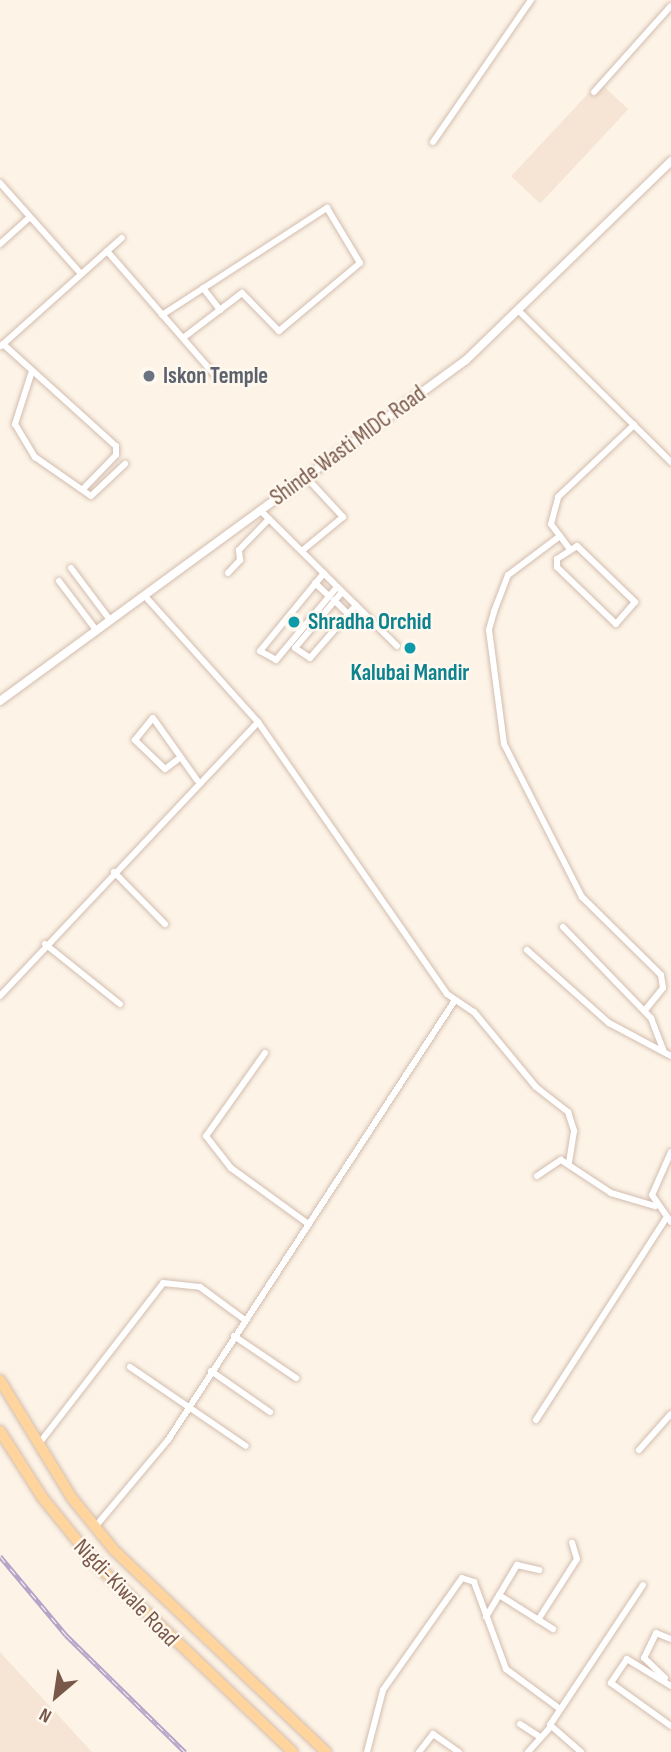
<!DOCTYPE html>
<html>
<head>
<meta charset="utf-8">
<style>
	body { margin:0 }
	#map { position:relative; width:671px; height:1752px; overflow:hidden; background:#fdf4e7; font-family:"Sofia Sans Condensed",sans-serif }
	div>[style] { position:absolute }
	.residential>* { inset:0; background:#f6e5d5; transform-origin:0 0 }
	.roads { filter:drop-shadow(0 0 2px #d3bdaf) drop-shadow(0 0 2px #d3bdaf) }
	.minor>* { height:6px; margin:-3px; padding:0 3px; transform-origin:3px; border-radius:3px; background:#fff }
	.tertiary>* { height:8px; margin:-4px; padding:0 4px; transform-origin:4px; border-radius:4px; background:#fff }
	.primary>* { height:10px; margin:-5px; padding:0 5px; transform-origin:5px; border-radius:5px; background:#ffd59d }
	.rail>* { height:5px; margin-top:-2.5px; transform-origin:0; background:repeating-linear-gradient(90deg,#fff8ef 0 8px,#b6a4c9 0 16px); box-sizing:border-box; border-block:2px solid #b6a4c9 }
	.dots>* { width:19px; height:19px; translate:-50% -50%; box-sizing:border-box; border:4px solid #fff8ef; border-radius:50% }
	span { translate:-50% -50%; white-space:nowrap; text-align:center; line-height:1.15; -webkit-text-stroke:5px #fff8ef; paint-order:stroke }
	.worship-label { font-size:23px; color:#5b616d; font-weight:700 }
	.left { translate:0 -50%; text-align:left }
	.street-label { font-size:23px; color:#79584a }
	.culture-label { font-size:23px; color:#0d838f; font-weight:700 }
	.north { position:absolute; left:21px; top:1661px; width:70px; height:70px; -webkit-text-stroke:5px #fff8ef; paint-order:stroke; rotate:209deg; font-size:19px; font-weight:700; line-height:28px; text-align:center; color:#79584a }
	.north::after { content:''; display:block; margin:auto; width:24px; height:32px; background:#79584a; clip-path:polygon(50% 0,100% 100%,50% 72%,0 100%) }
</style>
</head>
<body>
<div id="map">
	<div class="residential">
		<div style="left:599px;top:82px;width:40px;height:129px;rotate:43deg"></div>
		<div style="clip-path:polygon(0 1652px,92px 1752px,0 1752px)"></div>
	</div>
	<div class="roads">
		<div class="minor">
			<div style="left:594px;top:92px;width:115px;rotate:-48.2deg"></div>
			<div style="left:433px;top:142px;width:173px;rotate:-55.4deg"></div>
			<div style="left:0;top:183px;width:122px;rotate:48.3deg"></div>
			<div style="left:0;top:244px;width:40px;rotate:-42deg"></div>
			<div style="left:107px;top:251px;width:163px;rotate:49deg"></div>
			<div style="left:203px;top:288px;width:28px;rotate:52deg"></div>
			<div style="left:518px;top:310px;width:216px;rotate:44.8deg"></div>
			<div style="left:162px;top:315px;width:197px;rotate:-33deg"></div>
			<div style="left:327px;top:208px;width:64px;rotate:59deg"></div>
			<div style="left:360px;top:263px;width:106px;rotate:140deg"></div>
			<div style="left:279px;top:331px;width:53px;rotate:-134.2deg"></div>
			<div style="left:242px;top:293px;width:74px;rotate:142.7deg"></div>
			<div style="left:3px;top:344px;width:152px;rotate:42.1deg"></div>
			<div style="left:116px;top:446px;width:9px;rotate:90deg"></div>
			<div style="left:116px;top:455px;width:45px;rotate:134.1deg"></div>
			<div style="left:1px;top:346px;width:162px;rotate:-41.8deg"></div>
			<div style="left:32px;top:371px;width:56px;rotate:107.8deg"></div>
			<div style="left:15px;top:424px;width:39px;rotate:59deg"></div>
			<div style="left:35px;top:457px;width:68px;rotate:34.9deg"></div>
			<div style="left:91px;top:496px;width:47px;rotate:-43.3deg"></div>
			<div style="left:260px;top:510px;width:193px;rotate:44.8deg"></div>
			<div style="left:560px;top:536px;width:65px;rotate:143.1deg"></div>
			<div style="left:508px;top:575px;width:40px;rotate:111deg"></div>
			<div style="left:494px;top:612px;width:19px;rotate:106deg"></div>
			<div style="left:489px;top:630px;width:115px;rotate:82.5deg"></div>
			<div style="left:504px;top:744px;width:172px;rotate:63deg"></div>
			<div style="left:582px;top:897px;width:111px;rotate:44.6deg"></div>
			<div style="left:661px;top:975px;width:13px;rotate:81deg"></div>
			<div style="left:663px;top:988px;width:28px;rotate:129deg"></div>
			<div style="left:577px;top:546px;width:81px;rotate:44deg"></div>
			<div style="left:635px;top:602px;width:29px;rotate:131deg"></div>
			<div style="left:616px;top:624px;width:82px;rotate:-136deg"></div>
			<div style="left:557px;top:567px;width:8px;rotate:-90deg"></div>
			<div style="left:557px;top:559px;width:24px;rotate:-33deg"></div>
			<div style="left:569px;top:548px;width:30px;rotate:-127deg"></div>
			<div style="left:551px;top:524px;width:28px;rotate:-75deg"></div>
			<div style="left:558px;top:497px;width:105px;rotate:-43.5deg"></div>
			<div style="left:303px;top:550px;width:52px;rotate:-39.5deg"></div>
			<div style="left:343px;top:517px;width:54px;rotate:-132.8deg"></div>
			<div style="left:71px;top:568px;width:65px;rotate:53.1deg"></div>
			<div style="left:228px;top:573px;width:18px;rotate:-47deg"></div>
			<div style="left:240px;top:560px;width:10px;rotate:-96deg"></div>
			<div style="left:239px;top:550px;width:43px;rotate:-45.9deg"></div>
			<div style="left:324px;top:573px;width:101px;rotate:129.4deg"></div>
			<div style="left:260px;top:651px;width:18px;rotate:29deg"></div>
			<div style="left:276px;top:660px;width:95px;rotate:-50.1deg"></div>
			<div style="left:59px;top:581px;width:61px;rotate:52.9deg"></div>
			<div style="left:315px;top:583px;width:19px;rotate:43deg"></div>
			<div style="left:342px;top:592px;width:73px;rotate:130deg"></div>
			<div style="left:295px;top:648px;width:18px;rotate:34deg"></div>
			<div style="left:310px;top:658px;width:70px;rotate:-49deg"></div>
			<div style="left:144px;top:595px;width:171px;rotate:48.1deg"></div>
			<div style="left:258px;top:722px;width:331px;rotate:55.2deg"></div>
			<div style="left:447px;top:994px;width:32px;rotate:34deg"></div>
			<div style="left:474px;top:1012px;width:97px;rotate:50.4deg"></div>
			<div style="left:536px;top:1087px;width:41px;rotate:38deg"></div>
			<div style="left:568px;top:1112px;width:20px;rotate:72deg"></div>
			<div style="left:574px;top:1131px;width:32px;rotate:99deg"></div>
			<div style="left:334px;top:600px;width:20px;rotate:45deg"></div>
			<div style="left:177px;top:760px;width:15px;rotate:143deg"></div>
			<div style="left:165px;top:769px;width:42px;rotate:-136deg"></div>
			<div style="left:135px;top:740px;width:28px;rotate:-51deg"></div>
			<div style="left:153px;top:718px;width:76px;rotate:54.6deg"></div>
			<div style="left:114px;top:872px;width:73px;rotate:45.6deg"></div>
			<div style="left:563px;top:927px;width:127px;rotate:46deg"></div>
			<div style="left:651px;top:1018px;width:34px;rotate:69deg"></div>
			<div style="left:45px;top:944px;width:96px;rotate:38.7deg"></div>
			<div style="left:527px;top:950px;width:110px;rotate:41.7deg"></div>
			<div style="left:609px;top:1023px;width:70px;rotate:28deg"></div>
			<div style="left:0;top:996px;width:376px;rotate:-46.7deg"></div>
			<div style="left:265px;top:1053px;width:102px;rotate:125.4deg"></div>
			<div style="left:206px;top:1136px;width:41px;rotate:52deg"></div>
			<div style="left:231px;top:1168px;width:94px;rotate:35.9deg"></div>
			<div style="left:671px;top:1152px;width:47px;rotate:113.8deg"></div>
			<div style="left:652px;top:1195px;width:33px;rotate:55deg"></div>
			<div style="left:537px;top:1176px;width:29px;rotate:-34deg"></div>
			<div style="left:561px;top:1160px;width:60px;rotate:33.4deg"></div>
			<div style="left:611px;top:1193px;width:46px;rotate:16.5deg"></div>
			<div style="left:234px;top:1336px;width:75px;rotate:34.1deg"></div>
			<div style="left:130px;top:1367px;width:140px;rotate:34.3deg"></div>
			<div style="left:211px;top:1371px;width:72px;rotate:34.8deg"></div>
			<div style="left:536px;top:1420px;width:240px;rotate:-57.2deg"></div>
			<div style="left:38px;top:1445px;width:205px;rotate:-52.3deg"></div>
			<div style="left:163px;top:1283px;width:37px;rotate:6deg"></div>
			<div style="left:200px;top:1287px;width:56px;rotate:36.3deg"></div>
			<div style="left:639px;top:1450px;width:48px;rotate:-48.4deg"></div>
			<div style="left:95px;top:1527px;width:114px;rotate:-50deg"></div>
			<div style="left:168px;top:1440px;width:525px;rotate:-56.88deg"></div>
			<div style="left:499px;top:1595px;width:64px;rotate:32.2deg"></div>
			<div style="left:486px;top:1617px;width:61px;rotate:-59.2deg"></div>
			<div style="left:517px;top:1565px;width:23px;rotate:13deg"></div>
			<div style="left:538px;top:1620px;width:72px;rotate:-57.4deg"></div>
			<div style="left:577px;top:1559px;width:17px;rotate:-107deg"></div>
			<div style="left:665px;top:1678px;width:29px;rotate:-136deg"></div>
			<div style="left:644px;top:1658px;width:28px;rotate:-64deg"></div>
			<div style="left:656px;top:1633px;width:16px;rotate:22deg"></div>
			<div style="left:671px;top:1686px;width:52px;rotate:-148.5deg"></div>
			<div style="left:627px;top:1659px;width:29px;rotate:124deg"></div>
			<div style="left:611px;top:1683px;width:74px;rotate:35.6deg"></div>
			<div style="left:520px;top:1724px;width:24px;rotate:33deg"></div>
			<div style="left:367px;top:1752px;width:64px;rotate:-75.5deg"></div>
			<div style="left:383px;top:1690px;width:137px;rotate:-54.8deg"></div>
			<div style="left:462px;top:1578px;width:13px;rotate:18deg"></div>
			<div style="left:474px;top:1582px;width:93px;rotate:69.8deg"></div>
			<div style="left:506px;top:1669px;width:67px;rotate:36.5deg"></div>
			<div style="left:419px;top:1752px;width:23px;rotate:-52deg"></div>
			<div style="left:433px;top:1734px;width:32px;rotate:35deg"></div>
			<div style="left:528px;top:1752px;width:31px;rotate:-48deg"></div>
			<div style="left:581px;top:1752px;width:41px;rotate:-138.9deg"></div>
			<div style="left:550px;top:1725px;width:168px;rotate:-56.4deg"></div>
		</div>
		<div class="tertiary">
			<div style="left:0;top:701px;width:577px;rotate:-36.2deg"></div>
			<div style="left:466px;top:360px;width:286px;rotate:-44.1deg"></div>
		</div>
		<div class="primary">
			<div style="left:0;top:1380px;width:138px;rotate:58.6deg"></div>
			<div style="left:72px;top:1498px;width:67px;rotate:51.1deg"></div>
			<div style="left:114px;top:1550px;width:293px;rotate:43.6deg"></div>
			<div style="left:0;top:1431px;width:78px;rotate:57.5deg"></div>
			<div style="left:42px;top:1497px;width:86px;rotate:51.1deg"></div>
			<div style="left:96px;top:1564px;width:272px;rotate:43.7deg"></div>
		</div>
	</div>
	<div class="rail">
		<div style="left:0;top:1556px;width:103px;rotate:50.1deg"></div>
		<div style="left:66px;top:1635px;width:167px;rotate:44.5deg"></div>
	</div>
	<div class="dots">
		<div style="left:149px;top:376px;background:#6b7280"></div>
		<div style="left:294px;top:622px;background:#0f9aa8"></div>
		<div style="left:410px;top:648px;background:#0f9aa8"></div>
	</div>
	<div class="worship-label">
		<span class="left" style="left:163px;top:376px">Iskon Temple</span>
	</div>
	<div class="street-label">
		<span style="left:348px;top:446px;rotate:-36deg">Shinde Wasti MIDC Road</span>
		<span style="left:126px;top:1593px;rotate:46deg">Nigdi-Kiwale Road</span>
	</div>
	<div class="culture-label">
		<span class="left" style="left:308px;top:622px">Shradha Orchid</span>
		<span style="left:410px;top:673px">Kalubai Mandir</span>
	</div>
	<div class="north">N</div>
</div>
</body>
</html>
